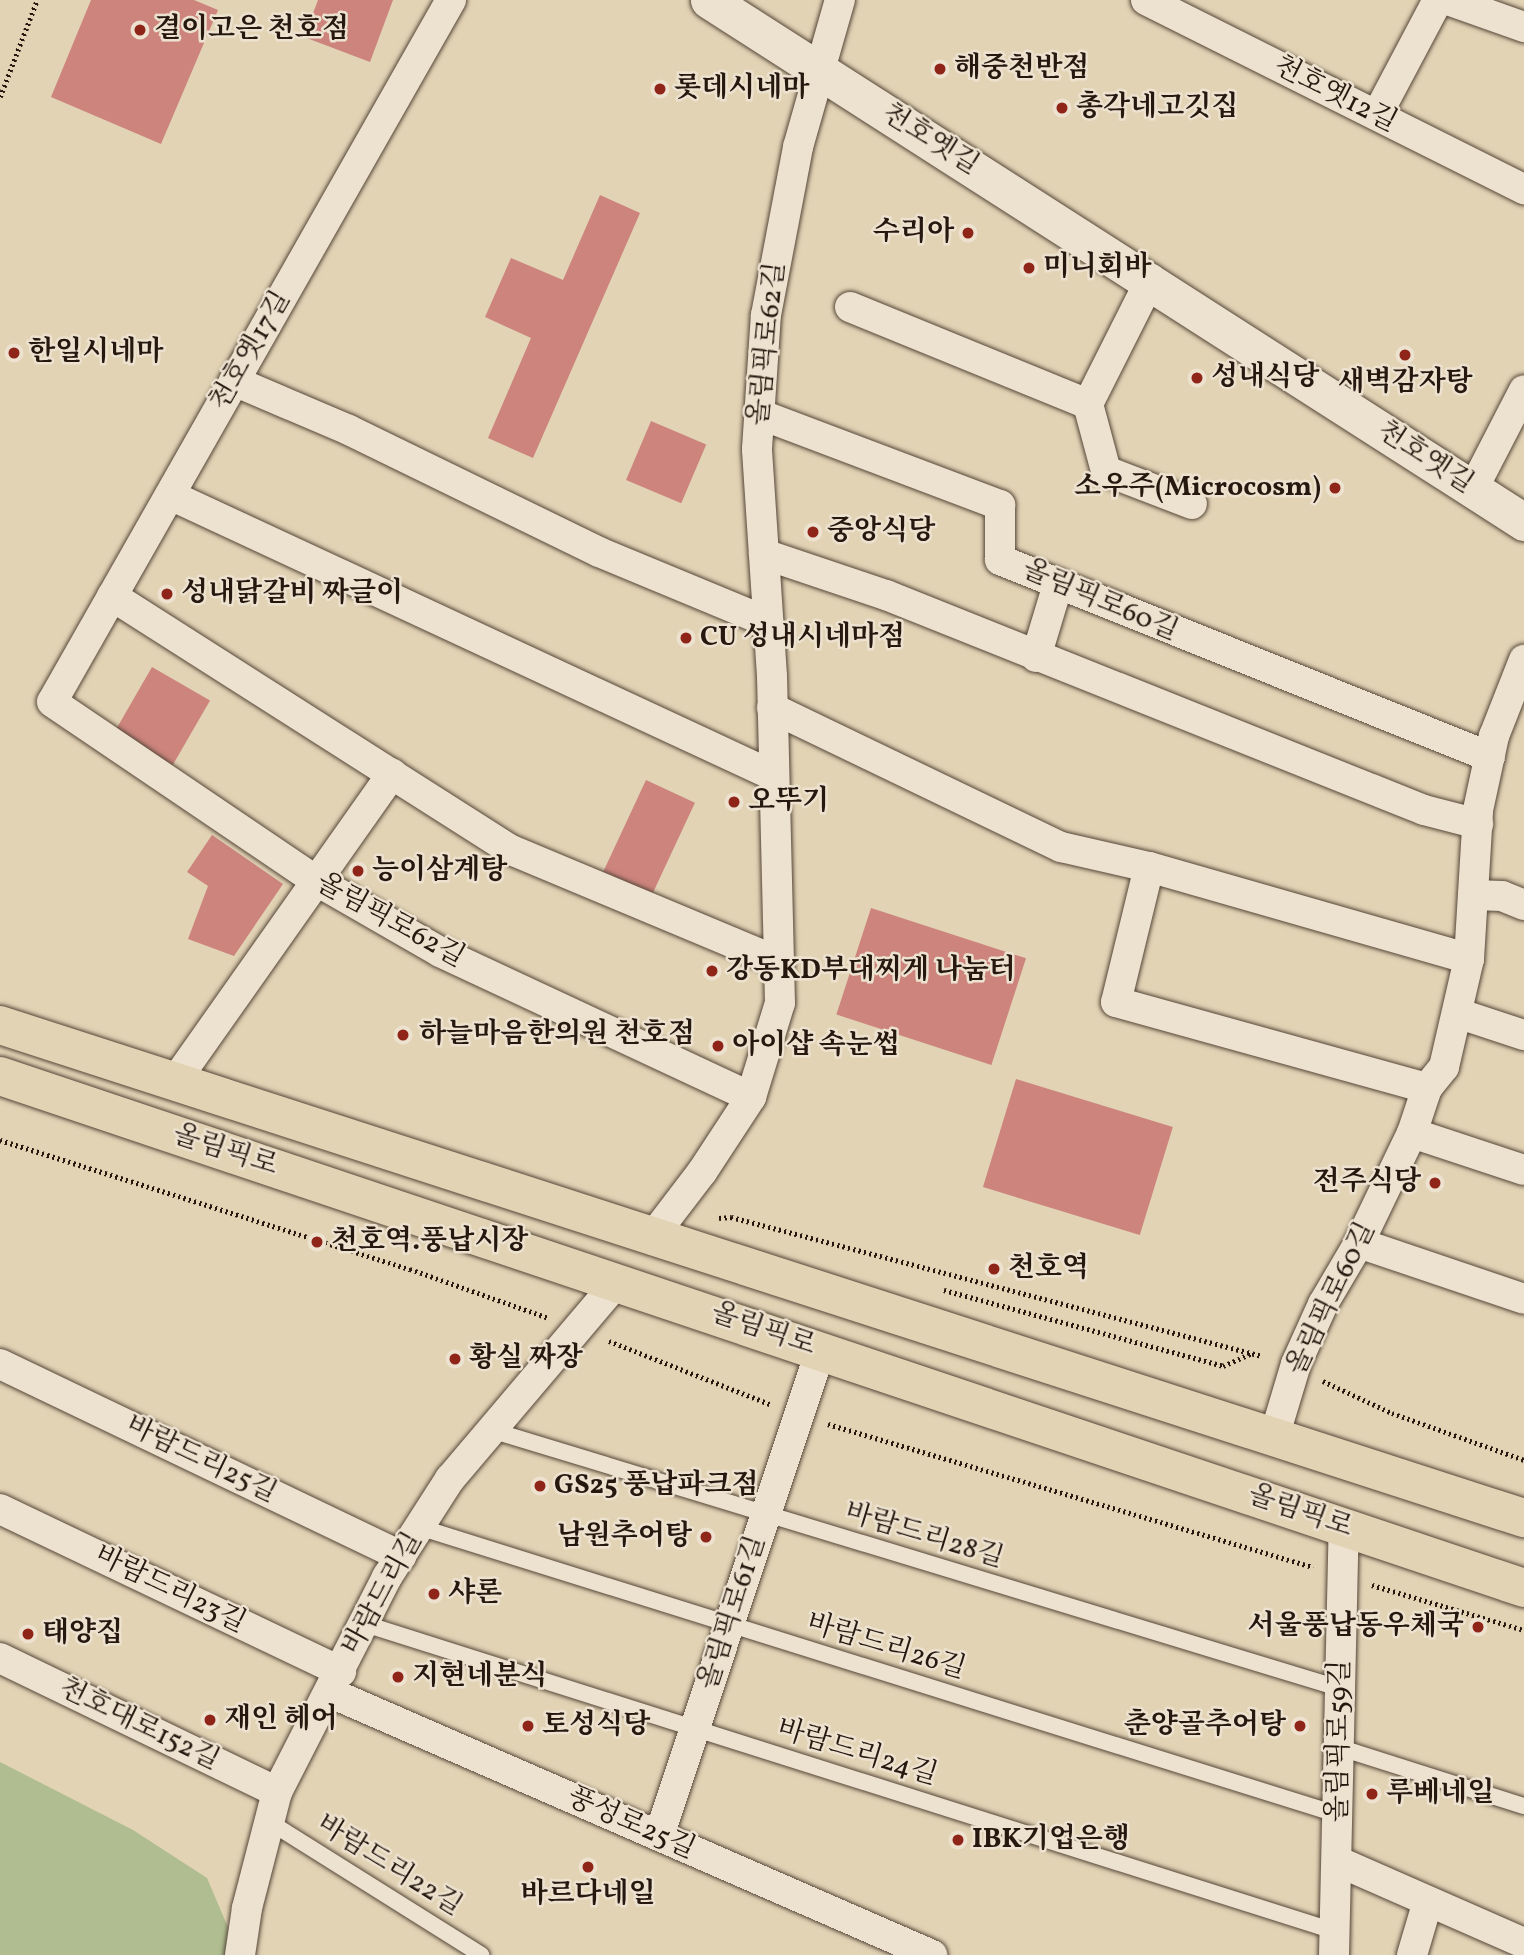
<!DOCTYPE html>
<html>
<head>
<meta charset="utf-8">
<style>
	body { margin:0 }
	#map { position:relative; width:1524px; height:1955px; overflow:hidden; background:#e2d3b5; font-family:Vollkorn,"Noto Serif KR",serif }
	div>[style] { position:absolute }
	.green>* { inset:0; background:#afbd90 }
	.building>* { inset:0; background:#cc847d; transform-origin:0 0 }
	.path>* { height:4.5px; margin-top:-2.25px; transform-origin:0; background:repeating-linear-gradient(90deg,#26170f 0 2px,transparent 0 5.5px) }
	.roads { filter:drop-shadow(0 0 2px #554638) drop-shadow(0 0 2px #554638) }
	.service>* { height:16px; margin:-8px; padding:0 8px; transform-origin:8px; border-radius:8px; background:#ece2cf }
	.minor>* { height:30px; margin:-15px; padding:0 15px; transform-origin:15px; border-radius:15px; background:#ece2cf }
	.tertiary>* { height:37px; margin:-18.5px; padding:0 18.5px; transform-origin:18.5px; border-radius:18.5px; background:#ece2cf }
	.primary>* { height:38px; margin:-19px; padding:0 19px; transform-origin:19px; border-radius:19px; background:#e2d3b5 }
	.dots>* { width:19px; height:19px; translate:-50% -50%; box-sizing:border-box; border:4px solid #ece2cf; border-radius:50% }
	span { translate:-50% -50%; white-space:nowrap; text-align:center; line-height:1.15; -webkit-text-stroke:5px #ece2cf; paint-order:stroke }
	.poi-label { font-size:28px; color:#26170f; font-weight:700 }
	.left { translate:0 -50%; text-align:left }
	.right { translate:-100% -50%; text-align:right }
	.street-label { font-size:28px; color:#26170f }
</style>
</head>
<body>
<div id="map">
	<div class="green">
		<div style="clip-path:polygon(0 1762px,133px 1830px,207px 1878px,230px 1932px,226px 1955px,0 1955px)"></div>
	</div>
	<div class="building">
		<div style="clip-path:polygon(91px 0,194px 0,218px 10px,161px 144px,51px 97px)"></div>
		<div style="clip-path:polygon(318px 0,393px 0,370px 62px,304px 37px)"></div>
		<div style="clip-path:polygon(600px 195px,640px 213px,533px 458px,488px 438px,531px 338px,485px 317px,511px 258px,563px 280px)"></div>
		<div style="left:651px;top:421px;width:60px;height:64px;rotate:23deg"></div>
		<div style="left:152px;top:667px;width:67px;height:77px;rotate:30deg"></div>
		<div style="left:646px;top:780px;width:54px;height:101px;rotate:25deg"></div>
		<div style="clip-path:polygon(212px 835px,283px 884px,234px 956px,188px 939px,208px 886px,187px 872px)"></div>
		<div style="left:871px;top:908px;width:163px;height:112px;rotate:18deg"></div>
		<div style="left:1016px;top:1079px;width:164px;height:113px;rotate:17deg"></div>
	</div>
	<div class="path">
		<div style="left:0;top:97px;width:104px;rotate:-69.1deg"></div>
		<div style="left:0;top:1140px;width:430px;rotate:17.5deg"></div>
		<div style="left:410px;top:1269px;width:146px;rotate:19.5deg"></div>
		<div style="left:719px;top:1218px;width:12px;rotate:-5deg"></div>
		<div style="left:731px;top:1217px;width:549px;rotate:14.67deg"></div>
		<div style="left:944px;top:1290px;width:289px;rotate:15.2deg"></div>
		<div style="left:1223px;top:1366px;width:32px;rotate:-24deg"></div>
		<div style="left:609px;top:1341px;width:173px;rotate:21.4deg"></div>
		<div style="left:1323px;top:1381px;width:76px;rotate:24.9deg"></div>
		<div style="left:1392px;top:1413px;width:140px;rotate:19.6deg"></div>
		<div style="left:828px;top:1424px;width:506px;rotate:16.43deg"></div>
		<div style="left:1372px;top:1585px;width:159px;rotate:16.5deg"></div>
	</div>
	<div class="roads">
		<div class="service">
			<div style="left:491px;top:1430px;width:890px;rotate:16.93deg"></div>
			<div style="left:419px;top:1527px;width:964px;rotate:17.38deg"></div>
			<div style="left:365px;top:1624px;width:1016px;rotate:17.58deg"></div>
			<div style="left:1341px;top:1748px;width:192px;rotate:17.6deg"></div>
			<div style="left:268px;top:1821px;width:252px;rotate:32.1deg"></div>
		</div>
		<div class="minor">
			<div style="left:451px;top:0;width:807px;rotate:119.61deg"></div>
			<div style="left:52px;top:702px;width:318px;rotate:34.1deg"></div>
			<div style="left:315px;top:880px;width:144px;rotate:29.9deg"></div>
			<div style="left:440px;top:952px;width:343px;rotate:25deg"></div>
			<div style="left:1146px;top:0;width:423px;rotate:26.6deg"></div>
			<div style="left:1448px;top:0;width:81px;rotate:19.6deg"></div>
			<div style="left:1377px;top:115px;width:130px;rotate:-62.1deg"></div>
			<div style="left:850px;top:307px;width:257px;rotate:22.2deg"></div>
			<div style="left:1088px;top:404px;width:140px;rotate:-63.3deg"></div>
			<div style="left:234px;top:381px;width:125px;rotate:23.1deg"></div>
			<div style="left:349px;top:430px;width:278px;rotate:26deg"></div>
			<div style="left:599px;top:552px;width:183px;rotate:22.5deg"></div>
			<div style="left:1088px;top:404px;width:69px;rotate:75deg"></div>
			<div style="left:1106px;top:471px;width:92px;rotate:21deg"></div>
			<div style="left:759px;top:414px;width:258px;rotate:20.7deg"></div>
			<div style="left:1000px;top:505px;width:55px;rotate:90deg"></div>
			<div style="left:1000px;top:560px;width:528px;rotate:21.9deg"></div>
			<div style="left:1473px;top:489px;width:111px;rotate:-62.7deg"></div>
			<div style="left:170px;top:495px;width:664px;rotate:24.94deg"></div>
			<div style="left:764px;top:554px;width:129px;rotate:18.6deg"></div>
			<div style="left:886px;top:595px;width:579px;rotate:21.78deg"></div>
			<div style="left:1424px;top:810px;width:56px;rotate:14.5deg"></div>
			<div style="left:112px;top:596px;width:473px;rotate:32.5deg"></div>
			<div style="left:511px;top:850px;width:290px;rotate:22.7deg"></div>
			<div style="left:1036px;top:657px;width:76px;rotate:-73.2deg"></div>
			<div style="left:772px;top:708px;width:321px;rotate:25.7deg"></div>
			<div style="left:1061px;top:847px;width:90px;rotate:12.8deg"></div>
			<div style="left:1149px;top:867px;width:333px;rotate:16deg"></div>
			<div style="left:1149px;top:867px;width:139px;rotate:103.7deg"></div>
			<div style="left:1116px;top:1002px;width:323px;rotate:15.5deg"></div>
			<div style="left:1473px;top:895px;width:29px;rotate:2deg"></div>
			<div style="left:1502px;top:896px;width:24px;rotate:22deg"></div>
			<div style="left:1457px;top:1013px;width:71px;rotate:18.2deg"></div>
			<div style="left:176px;top:1080px;width:375px;rotate:-54.8deg"></div>
			<div style="left:1412px;top:1133px;width:118px;rotate:18.3deg"></div>
			<div style="left:653px;top:1236px;width:81px;rotate:-52.6deg"></div>
			<div style="left:702px;top:1172px;width:90px;rotate:-56.8deg"></div>
			<div style="left:751px;top:1097px;width:98px;rotate:-72.9deg"></div>
			<div style="left:780px;top:1003px;width:327px;rotate:-91.4deg"></div>
			<div style="left:772px;top:676px;width:227px;rotate:-93.8deg"></div>
			<div style="left:757px;top:449px;width:134px;rotate:-86.2deg"></div>
			<div style="left:766px;top:315px;width:171px;rotate:-79.2deg"></div>
			<div style="left:798px;top:147px;width:153px;rotate:-74.1deg"></div>
			<div style="left:1359px;top:1243px;width:174px;rotate:18.7deg"></div>
			<div style="left:0;top:1364px;width:445px;rotate:25.6deg"></div>
			<div style="left:1275px;top:1434px;width:73px;rotate:-73.3deg"></div>
			<div style="left:1296px;top:1364px;width:66px;rotate:-65.8deg"></div>
			<div style="left:1323px;top:1304px;width:71px;rotate:-59.5deg"></div>
			<div style="left:1359px;top:1243px;width:122px;rotate:-64.3deg"></div>
			<div style="left:1412px;top:1133px;width:47px;rotate:-71.6deg"></div>
			<div style="left:1427px;top:1088px;width:27px;rotate:-51deg"></div>
			<div style="left:1444px;top:1067px;width:111px;rotate:-77deg"></div>
			<div style="left:1469px;top:959px;width:149px;rotate:-86.5deg"></div>
			<div style="left:1478px;top:810px;width:76px;rotate:-77.8deg"></div>
			<div style="left:1494px;top:736px;width:82px;rotate:-68.5deg"></div>
			<div style="left:0;top:1509px;width:378px;rotate:25.5deg"></div>
			<div style="left:0;top:1658px;width:308px;rotate:25.8deg"></div>
			<div style="left:331px;top:1693px;width:656px;rotate:23.55deg"></div>
			<div style="left:659px;top:1836px;width:513px;rotate:-71.6deg"></div>
			<div style="left:1337px;top:1861px;width:204px;rotate:23.7deg"></div>
			<div style="left:240px;top:1955px;width:48px;rotate:-81.5deg"></div>
			<div style="left:247px;top:1908px;width:120px;rotate:-75.5deg"></div>
			<div style="left:277px;top:1792px;width:242px;rotate:-62.9deg"></div>
			<div style="left:387px;top:1577px;width:117px;rotate:-57.3deg"></div>
			<div style="left:450px;top:1479px;width:260px;rotate:-49.7deg"></div>
			<div style="left:1334px;top:1955px;width:428px;rotate:-88.7deg"></div>
			<div style="left:1412px;top:1955px;width:56px;rotate:-73.5deg"></div>
		</div>
		<div class="tertiary">
			<div style="left:709px;top:0;width:968px;rotate:32.64deg"></div>
		</div>
		<div class="primary">
			<div style="left:0;top:1025px;width:1602px;rotate:17.93deg"></div>
			<div style="left:0;top:1076px;width:1608px;rotate:18.57deg"></div>
		</div>
	</div>
	<div class="dots">
		<div style="left:140px;top:30px;background:#8f2418"></div>
		<div style="left:940px;top:69px;background:#8f2418"></div>
		<div style="left:660px;top:89px;background:#8f2418"></div>
		<div style="left:1062px;top:108px;background:#8f2418"></div>
		<div style="left:968px;top:233px;background:#8f2418"></div>
		<div style="left:1029px;top:268px;background:#8f2418"></div>
		<div style="left:14px;top:353px;background:#8f2418"></div>
		<div style="left:1405px;top:355px;background:#8f2418"></div>
		<div style="left:1197px;top:378px;background:#8f2418"></div>
		<div style="left:1335px;top:488px;background:#8f2418"></div>
		<div style="left:813px;top:532px;background:#8f2418"></div>
		<div style="left:167px;top:594px;background:#8f2418"></div>
		<div style="left:686px;top:638px;background:#8f2418"></div>
		<div style="left:734px;top:802px;background:#8f2418"></div>
		<div style="left:358px;top:871px;background:#8f2418"></div>
		<div style="left:712px;top:971px;background:#8f2418"></div>
		<div style="left:403px;top:1035px;background:#8f2418"></div>
		<div style="left:718px;top:1046px;background:#8f2418"></div>
		<div style="left:1435px;top:1183px;background:#8f2418"></div>
		<div style="left:317px;top:1242px;background:#8f2418"></div>
		<div style="left:994px;top:1269px;background:#8f2418"></div>
		<div style="left:455px;top:1359px;background:#8f2418"></div>
		<div style="left:540px;top:1486px;background:#8f2418"></div>
		<div style="left:706px;top:1537px;background:#8f2418"></div>
		<div style="left:434px;top:1594px;background:#8f2418"></div>
		<div style="left:1478px;top:1627px;background:#8f2418"></div>
		<div style="left:28px;top:1634px;background:#8f2418"></div>
		<div style="left:398px;top:1677px;background:#8f2418"></div>
		<div style="left:210px;top:1720px;background:#8f2418"></div>
		<div style="left:528px;top:1726px;background:#8f2418"></div>
		<div style="left:1300px;top:1726px;background:#8f2418"></div>
		<div style="left:1372px;top:1794px;background:#8f2418"></div>
		<div style="left:958px;top:1840px;background:#8f2418"></div>
		<div style="left:588px;top:1867px;background:#8f2418"></div>
	</div>
	<div class="poi-label">
		<span class="left" style="left:154px;top:30px">결이고은 천호점</span>
		<span class="left" style="left:954px;top:69px">해중천반점</span>
		<span class="left" style="left:674px;top:89px">롯데시네마</span>
		<span class="left" style="left:1076px;top:108px">총각네고깃집</span>
		<span class="right" style="left:954px;top:233px">수리아</span>
		<span class="left" style="left:1043px;top:268px">미니회바</span>
		<span class="left" style="left:28px;top:353px">한일시네마</span>
		<span class="left" style="left:1211px;top:378px">성내식당</span>
		<span style="left:1405px;top:383px">새벽감자탕</span>
		<span class="right" style="left:1321px;top:488px">소우주(Microcosm)</span>
		<span class="left" style="left:827px;top:532px">중앙식당</span>
		<span class="left" style="left:181px;top:594px">성내닭갈비 짜글이</span>
		<span class="left" style="left:700px;top:638px">CU 성내시네마점</span>
		<span class="left" style="left:748px;top:802px">오뚜기</span>
		<span class="left" style="left:372px;top:871px">능이삼계탕</span>
		<span class="left" style="left:726px;top:971px">강동KD부대찌게 나눔터</span>
		<span class="left" style="left:419px;top:1035px">하늘마음한의원 천호점</span>
		<span class="left" style="left:732px;top:1046px">아이샵 속눈썹</span>
		<span class="right" style="left:1421px;top:1183px">전주식당</span>
		<span class="left" style="left:331px;top:1242px">천호역.풍납시장</span>
		<span class="left" style="left:1008px;top:1269px">천호역</span>
		<span class="left" style="left:469px;top:1359px">황실 짜장</span>
		<span class="left" style="left:554px;top:1486px">GS25 풍납파크점</span>
		<span class="right" style="left:692px;top:1537px">남원추어탕</span>
		<span class="left" style="left:448px;top:1594px">샤론</span>
		<span class="right" style="left:1464px;top:1627px">서울풍납동우체국</span>
		<span class="left" style="left:42px;top:1634px">태양집</span>
		<span class="left" style="left:412px;top:1677px">지현네분식</span>
		<span class="left" style="left:224px;top:1720px">재인 헤어</span>
		<span class="left" style="left:542px;top:1726px">토성식당</span>
		<span class="right" style="left:1286px;top:1726px">춘양골추어탕</span>
		<span class="left" style="left:1386px;top:1794px">루베네일</span>
		<span class="left" style="left:972px;top:1840px">IBK기업은행</span>
		<span style="left:588px;top:1895px">바르다네일</span>
	</div>
	<div class="street-label">
		<span style="left:1335px;top:95px;rotate:27deg">천호옛12길</span>
		<span style="left:930px;top:140px;rotate:32deg">천호옛길</span>
		<span style="left:768px;top:344px;rotate:-84deg">올림픽로62길</span>
		<span style="left:251px;top:351px;rotate:-60deg">천호옛17길</span>
		<span style="left:1425px;top:458px;rotate:33deg">천호옛길</span>
		<span style="left:1100px;top:601px;rotate:23deg">올림픽로60길</span>
		<span style="left:390px;top:921px;rotate:29deg">올림픽로62길</span>
		<span style="left:225px;top:1151px;rotate:18deg">올림픽로</span>
		<span style="left:1332px;top:1299px;rotate:-64deg">올림픽로60길</span>
		<span style="left:763px;top:1330px;rotate:19deg">올림픽로</span>
		<span style="left:201px;top:1460px;rotate:26deg">바람드리25길</span>
		<span style="left:1300px;top:1512px;rotate:19deg">올림픽로</span>
		<span style="left:924px;top:1536px;rotate:17deg">바람드리28길</span>
		<span style="left:170px;top:1590px;rotate:26deg">바람드리23길</span>
		<span style="left:383px;top:1594px;rotate:-61deg">바람드리길</span>
		<span style="left:733px;top:1613px;rotate:-72deg">올림픽로61길</span>
		<span style="left:886px;top:1647px;rotate:17deg">바람드리26길</span>
		<span style="left:139px;top:1725px;rotate:26deg">천호대로152길</span>
		<span style="left:1340px;top:1741px;rotate:-89deg">올림픽로59길</span>
		<span style="left:857px;top:1753px;rotate:17deg">바람드리24길</span>
		<span style="left:631px;top:1824px;rotate:24deg">풍성로25길</span>
		<span style="left:389px;top:1866px;rotate:32deg">바람드리22길</span>
	</div>
</div>
</body>
</html>
